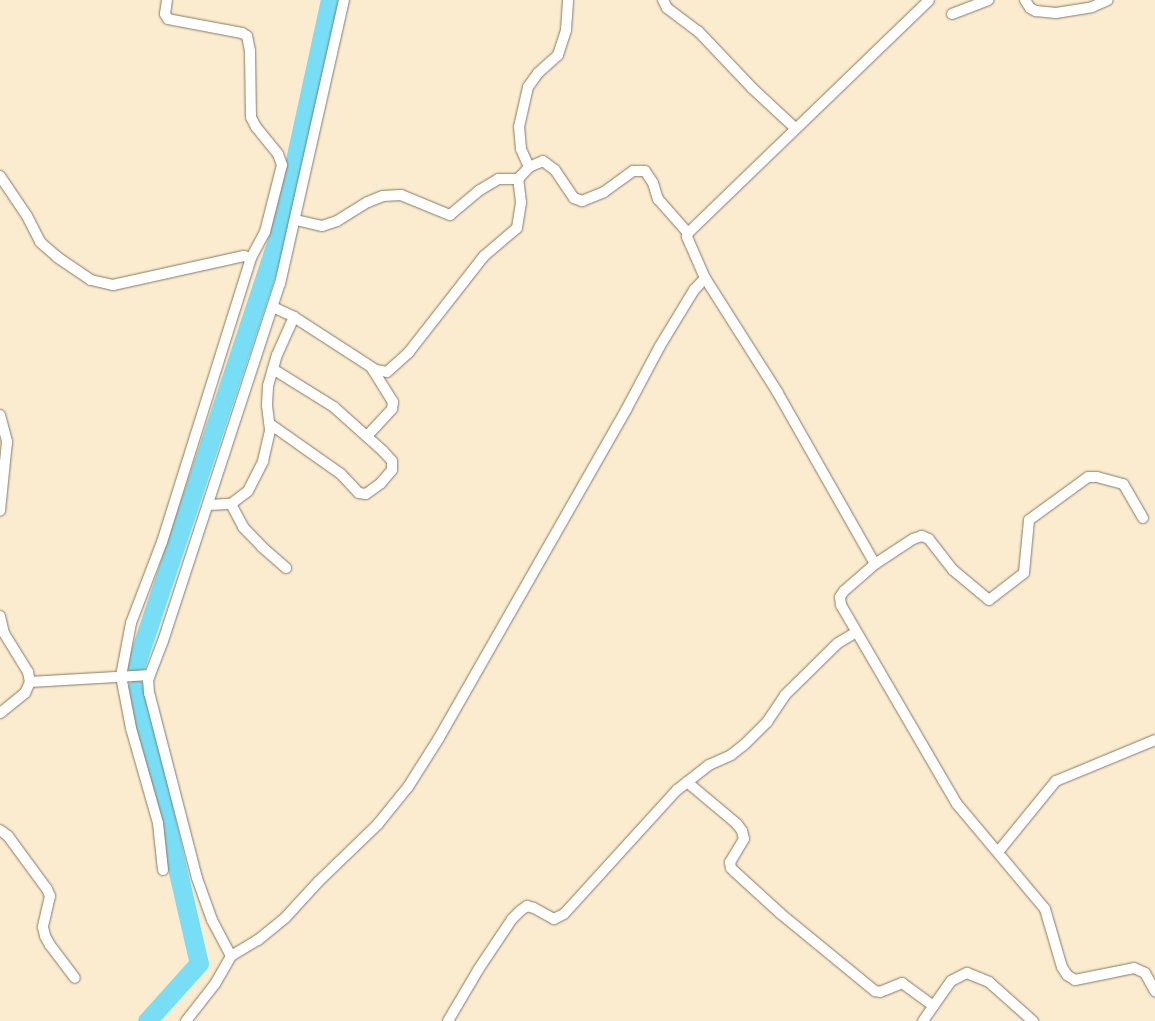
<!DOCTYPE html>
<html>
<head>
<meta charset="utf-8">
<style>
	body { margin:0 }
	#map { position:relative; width:1155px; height:1021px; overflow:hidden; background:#fbecd0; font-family:Commissioner,sans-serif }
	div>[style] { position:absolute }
	.river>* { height:19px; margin:-9.5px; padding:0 9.5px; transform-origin:9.5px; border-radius:9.5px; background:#78def6 }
	.roads { filter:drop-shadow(0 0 1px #877a61) drop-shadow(0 0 1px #877a61) }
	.street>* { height:10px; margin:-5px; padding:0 5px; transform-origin:5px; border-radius:5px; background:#fff }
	span { translate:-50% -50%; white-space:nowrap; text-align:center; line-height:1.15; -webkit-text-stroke:5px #fefbf5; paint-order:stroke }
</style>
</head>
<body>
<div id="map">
	<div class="river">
		<div style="left:136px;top:664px;width:449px;rotate:-71.6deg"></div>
		<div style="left:278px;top:238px;width:244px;rotate:-77.7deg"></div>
		<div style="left:136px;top:689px;width:281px;rotate:77.1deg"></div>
		<div style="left:199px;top:963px;width:78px;rotate:131.9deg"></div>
	</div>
	<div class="roads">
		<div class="street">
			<div style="left:663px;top:0;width:9px;rotate:63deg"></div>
			<div style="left:667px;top:8px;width:39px;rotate:37deg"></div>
			<div style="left:698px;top:31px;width:79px;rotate:46.5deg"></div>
			<div style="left:752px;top:88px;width:59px;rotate:42.9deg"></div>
			<div style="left:1025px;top:0;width:9px;rotate:58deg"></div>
			<div style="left:1030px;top:8px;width:7px;rotate:27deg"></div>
			<div style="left:1036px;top:11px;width:20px;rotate:6deg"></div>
			<div style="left:1056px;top:13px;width:36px;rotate:-9deg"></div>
			<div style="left:1092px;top:7px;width:17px;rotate:-24deg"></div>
			<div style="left:952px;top:14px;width:39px;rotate:-21deg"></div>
			<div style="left:529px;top:167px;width:20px;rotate:-114deg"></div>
			<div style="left:521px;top:149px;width:22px;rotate:-95deg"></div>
			<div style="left:519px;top:127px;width:41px;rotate:-77.3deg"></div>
			<div style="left:528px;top:87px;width:17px;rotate:-54deg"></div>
			<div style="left:538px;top:73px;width:27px;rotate:-42deg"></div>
			<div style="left:558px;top:55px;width:26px;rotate:-72deg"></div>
			<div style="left:566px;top:30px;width:30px;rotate:-86deg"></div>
			<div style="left:0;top:176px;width:48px;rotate:56deg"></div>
			<div style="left:27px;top:216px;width:29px;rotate:63deg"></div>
			<div style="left:40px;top:242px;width:23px;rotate:41deg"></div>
			<div style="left:57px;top:257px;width:41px;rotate:34.1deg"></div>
			<div style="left:91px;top:280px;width:23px;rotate:13deg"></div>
			<div style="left:113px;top:285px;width:134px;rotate:-12.5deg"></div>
			<div style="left:244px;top:256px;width:7px;rotate:16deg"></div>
			<div style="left:296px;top:220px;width:27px;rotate:13deg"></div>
			<div style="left:322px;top:226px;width:16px;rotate:-18deg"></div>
			<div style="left:337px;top:221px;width:36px;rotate:-32deg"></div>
			<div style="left:368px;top:202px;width:16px;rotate:-22deg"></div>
			<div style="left:383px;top:196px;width:18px;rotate:-3deg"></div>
			<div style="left:401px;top:195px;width:53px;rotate:22.2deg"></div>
			<div style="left:450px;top:215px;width:39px;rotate:-40deg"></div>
			<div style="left:480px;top:190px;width:21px;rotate:-31deg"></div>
			<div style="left:498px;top:179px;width:20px"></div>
			<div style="left:273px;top:307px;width:23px;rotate:25deg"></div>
			<div style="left:294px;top:317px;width:98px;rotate:32.9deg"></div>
			<div style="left:376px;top:370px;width:11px;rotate:10deg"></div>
			<div style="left:387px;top:372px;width:30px;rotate:-42deg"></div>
			<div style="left:409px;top:352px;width:122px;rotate:-52deg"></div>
			<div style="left:484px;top:256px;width:43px;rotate:-40.3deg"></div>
			<div style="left:517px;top:228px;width:26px;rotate:-81deg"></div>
			<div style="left:521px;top:202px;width:23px;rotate:-97deg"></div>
			<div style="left:518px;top:179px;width:16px;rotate:-47deg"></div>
			<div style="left:529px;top:167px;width:15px;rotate:-23deg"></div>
			<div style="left:543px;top:161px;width:15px;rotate:37deg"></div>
			<div style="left:555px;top:170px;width:34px;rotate:56deg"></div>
			<div style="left:574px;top:198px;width:9px;rotate:21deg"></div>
			<div style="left:582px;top:201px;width:24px;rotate:-22deg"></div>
			<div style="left:604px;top:192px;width:36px;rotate:-36deg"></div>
			<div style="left:633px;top:171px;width:12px"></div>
			<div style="left:645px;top:171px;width:14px;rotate:56deg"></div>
			<div style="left:653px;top:183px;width:17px;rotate:73deg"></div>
			<div style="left:658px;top:199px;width:45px;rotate:48.6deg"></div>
			<div style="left:0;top:415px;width:28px;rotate:75deg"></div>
			<div style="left:7px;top:442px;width:69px;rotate:95.8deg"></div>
			<div style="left:270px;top:424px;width:87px;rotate:35.2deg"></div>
			<div style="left:341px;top:474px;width:26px;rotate:47deg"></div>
			<div style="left:359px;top:493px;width:7px;rotate:8deg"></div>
			<div style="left:366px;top:494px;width:19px;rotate:-36deg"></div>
			<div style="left:381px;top:483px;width:17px;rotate:-50deg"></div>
			<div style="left:392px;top:470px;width:9px;rotate:-90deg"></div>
			<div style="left:392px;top:461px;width:13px;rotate:-132deg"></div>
			<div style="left:383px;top:451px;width:66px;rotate:-138.1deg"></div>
			<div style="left:334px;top:407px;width:72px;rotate:-148.1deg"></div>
			<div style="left:367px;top:436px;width:37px;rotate:-47deg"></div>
			<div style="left:392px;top:409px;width:7px;rotate:-82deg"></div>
			<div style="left:393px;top:402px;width:40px;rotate:-122deg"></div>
			<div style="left:231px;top:504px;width:26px;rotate:62deg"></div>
			<div style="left:243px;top:527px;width:28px;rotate:46deg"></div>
			<div style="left:262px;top:547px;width:32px;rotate:41deg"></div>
			<div style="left:209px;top:505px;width:22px;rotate:-3deg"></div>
			<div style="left:231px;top:504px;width:21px;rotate:-37deg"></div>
			<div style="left:248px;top:491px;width:34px;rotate:-63deg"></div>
			<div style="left:263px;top:461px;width:32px;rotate:-77deg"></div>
			<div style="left:270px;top:430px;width:25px;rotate:-97deg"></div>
			<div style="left:267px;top:405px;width:19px;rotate:-87deg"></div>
			<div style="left:268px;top:386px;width:32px;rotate:-74deg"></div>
			<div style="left:277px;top:355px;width:42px;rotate:-65.9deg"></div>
			<div style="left:1143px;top:518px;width:39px;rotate:-120deg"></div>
			<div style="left:1123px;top:484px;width:27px;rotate:-165deg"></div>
			<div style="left:1097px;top:477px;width:9px;rotate:180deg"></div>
			<div style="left:1088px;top:477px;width:73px;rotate:143.9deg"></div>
			<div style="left:1029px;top:520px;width:53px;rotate:95.4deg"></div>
			<div style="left:1024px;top:573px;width:44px;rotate:142.4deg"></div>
			<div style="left:989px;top:600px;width:47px;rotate:-140.2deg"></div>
			<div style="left:953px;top:570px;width:39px;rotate:-128deg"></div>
			<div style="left:929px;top:539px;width:8px;rotate:-157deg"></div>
			<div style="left:922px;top:536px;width:9px;rotate:162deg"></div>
			<div style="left:913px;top:539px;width:45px;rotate:146.7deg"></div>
			<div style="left:875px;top:564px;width:41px;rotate:138.9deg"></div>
			<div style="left:844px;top:591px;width:7px;rotate:124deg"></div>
			<div style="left:840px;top:597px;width:8px;rotate:83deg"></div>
			<div style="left:841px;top:605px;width:230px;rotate:59.8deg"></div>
			<div style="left:957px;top:804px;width:137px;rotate:50deg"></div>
			<div style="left:1045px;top:909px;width:60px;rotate:73.7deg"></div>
			<div style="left:1062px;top:967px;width:9px;rotate:58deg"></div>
			<div style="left:1067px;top:975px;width:9px;rotate:32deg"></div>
			<div style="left:1075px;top:980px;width:60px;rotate:-11.5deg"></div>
			<div style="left:1134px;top:968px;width:12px;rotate:24deg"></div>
			<div style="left:1145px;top:973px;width:21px;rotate:61deg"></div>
			<div style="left:875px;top:564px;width:197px;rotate:-119.6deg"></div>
			<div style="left:778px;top:393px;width:136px;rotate:-122.4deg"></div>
			<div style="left:705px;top:278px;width:45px;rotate:-113.7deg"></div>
			<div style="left:687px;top:237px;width:4px;rotate:-76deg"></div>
			<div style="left:688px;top:233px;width:335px;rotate:-44deg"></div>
			<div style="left:0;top:616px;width:17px;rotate:77deg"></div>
			<div style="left:4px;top:633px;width:46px;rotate:58.4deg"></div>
			<div style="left:28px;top:672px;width:10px;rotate:79deg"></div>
			<div style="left:30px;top:682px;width:12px;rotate:114deg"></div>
			<div style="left:25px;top:693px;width:32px;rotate:141deg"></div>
			<div style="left:30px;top:682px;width:120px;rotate:-3.3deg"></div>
			<div style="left:687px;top:782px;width:65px;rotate:40deg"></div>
			<div style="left:737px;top:824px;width:9px;rotate:54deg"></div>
			<div style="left:742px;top:831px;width:8px;rotate:76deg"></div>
			<div style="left:744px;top:839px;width:27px;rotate:121deg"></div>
			<div style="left:730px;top:862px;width:6px;rotate:81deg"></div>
			<div style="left:731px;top:868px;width:6px;rotate:45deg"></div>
			<div style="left:735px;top:872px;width:62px;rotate:42.4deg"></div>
			<div style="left:781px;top:914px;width:122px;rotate:39.3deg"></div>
			<div style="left:875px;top:991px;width:5px;rotate:11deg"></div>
			<div style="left:880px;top:992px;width:24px;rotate:-22deg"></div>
			<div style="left:902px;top:983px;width:39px;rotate:36deg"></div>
			<div style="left:0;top:830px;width:10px;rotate:37deg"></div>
			<div style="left:8px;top:836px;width:66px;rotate:53.7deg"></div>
			<div style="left:47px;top:889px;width:8px;rotate:67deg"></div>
			<div style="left:50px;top:896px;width:32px;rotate:103deg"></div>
			<div style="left:43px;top:927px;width:9px;rotate:77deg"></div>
			<div style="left:45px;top:936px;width:10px;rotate:61deg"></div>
			<div style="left:50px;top:945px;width:41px;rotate:52.9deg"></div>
			<div style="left:998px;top:852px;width:92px;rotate:-50.8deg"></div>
			<div style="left:1056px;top:781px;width:107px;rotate:-22.5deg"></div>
			<div style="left:163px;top:870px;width:47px;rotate:-96.1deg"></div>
			<div style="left:158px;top:823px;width:99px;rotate:-105.9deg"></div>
			<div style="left:131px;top:728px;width:53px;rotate:-100.9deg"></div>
			<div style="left:121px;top:676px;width:54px;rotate:-79.3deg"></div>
			<div style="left:131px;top:623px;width:87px;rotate:-69.1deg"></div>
			<div style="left:162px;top:542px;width:298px;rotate:-72.6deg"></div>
			<div style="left:251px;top:258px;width:30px;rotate:-62deg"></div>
			<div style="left:265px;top:232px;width:69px;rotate:-75.8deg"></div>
			<div style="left:282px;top:165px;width:12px;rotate:-110deg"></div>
			<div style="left:278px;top:154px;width:35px;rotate:-129deg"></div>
			<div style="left:256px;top:127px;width:11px;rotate:-117deg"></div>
			<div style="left:251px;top:117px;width:66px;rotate:-90.9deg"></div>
			<div style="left:250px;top:51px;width:15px;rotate:-101deg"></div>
			<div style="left:247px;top:36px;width:6px;rotate:-149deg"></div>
			<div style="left:242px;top:33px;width:75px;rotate:-169.3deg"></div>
			<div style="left:168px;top:19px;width:6px;rotate:-121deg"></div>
			<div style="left:165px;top:14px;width:14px;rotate:-82deg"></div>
			<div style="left:231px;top:956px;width:31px;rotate:-31deg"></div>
			<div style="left:258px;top:940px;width:35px;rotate:-39deg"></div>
			<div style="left:285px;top:918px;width:50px;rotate:-47.4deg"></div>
			<div style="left:319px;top:881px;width:82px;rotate:-44deg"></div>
			<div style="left:378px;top:824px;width:48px;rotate:-51deg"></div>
			<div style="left:408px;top:787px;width:58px;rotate:-57.7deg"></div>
			<div style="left:439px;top:738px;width:378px;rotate:-60.3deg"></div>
			<div style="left:626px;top:410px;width:72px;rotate:-62deg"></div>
			<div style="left:660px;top:346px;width:66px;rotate:-58.7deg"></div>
			<div style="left:694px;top:290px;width:16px;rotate:-47deg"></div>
			<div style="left:186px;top:1021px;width:47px;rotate:-51.9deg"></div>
			<div style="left:215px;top:984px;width:32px;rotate:-60deg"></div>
			<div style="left:231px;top:956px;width:41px;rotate:-117.8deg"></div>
			<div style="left:212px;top:920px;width:45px;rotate:-109.7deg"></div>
			<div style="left:197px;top:878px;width:191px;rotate:-104.5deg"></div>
			<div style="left:149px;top:693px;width:13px;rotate:-94deg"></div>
			<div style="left:148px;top:680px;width:42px;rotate:-69deg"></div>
			<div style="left:163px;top:641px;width:376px;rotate:-71.9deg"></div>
			<div style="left:280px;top:284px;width:291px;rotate:-77.3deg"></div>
			<div style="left:448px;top:1021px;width:59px;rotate:-59.5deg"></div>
			<div style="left:478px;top:970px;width:61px;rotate:-56.3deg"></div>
			<div style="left:512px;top:919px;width:11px;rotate:-45deg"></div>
			<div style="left:520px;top:911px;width:9px;rotate:-36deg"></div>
			<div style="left:527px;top:906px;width:7px;rotate:16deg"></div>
			<div style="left:534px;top:908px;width:23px;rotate:29deg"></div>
			<div style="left:554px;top:919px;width:11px;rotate:-27deg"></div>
			<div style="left:564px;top:914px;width:168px;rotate:-47.7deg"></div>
			<div style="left:677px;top:790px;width:41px;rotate:-38deg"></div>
			<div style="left:709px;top:765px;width:24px;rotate:-24deg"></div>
			<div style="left:731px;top:755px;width:16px;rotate:-38deg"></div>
			<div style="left:744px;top:745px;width:33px;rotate:-45deg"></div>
			<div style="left:767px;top:722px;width:32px;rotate:-56deg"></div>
			<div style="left:785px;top:695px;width:74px;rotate:-44.5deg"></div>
			<div style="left:838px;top:643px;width:21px;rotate:-31deg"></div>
			<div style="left:923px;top:1021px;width:49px;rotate:-55deg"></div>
			<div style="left:951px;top:981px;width:18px;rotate:-27deg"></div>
			<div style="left:967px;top:973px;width:24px;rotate:22deg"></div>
			<div style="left:989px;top:982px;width:59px;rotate:41.6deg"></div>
		</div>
	</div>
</div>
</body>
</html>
